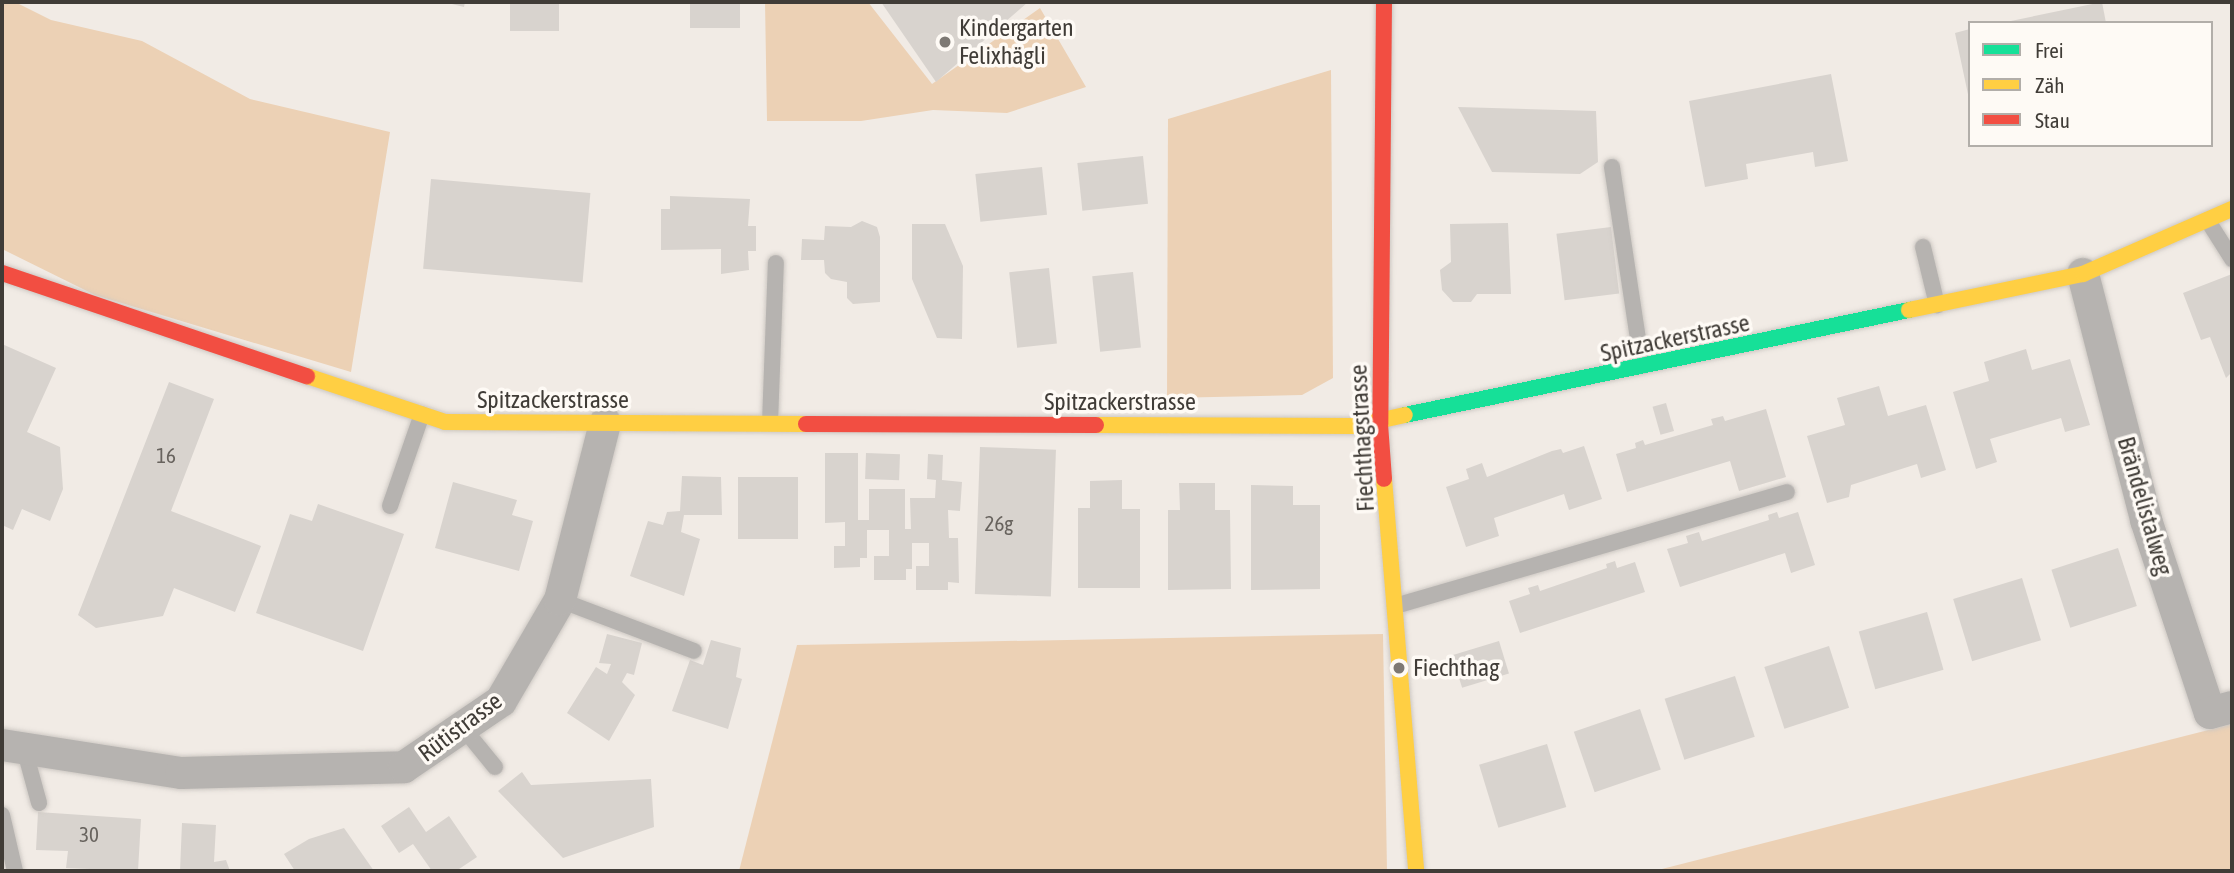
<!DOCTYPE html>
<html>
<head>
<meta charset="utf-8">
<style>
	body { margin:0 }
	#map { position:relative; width:2234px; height:873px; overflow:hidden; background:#f1ebe5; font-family:"Asap Condensed",sans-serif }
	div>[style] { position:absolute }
	.green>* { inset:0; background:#ecd1b5 }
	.building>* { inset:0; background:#d8d3ce; transform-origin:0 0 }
	.roads { filter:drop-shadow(0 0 2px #cdc8c3) drop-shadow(0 0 2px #cdc8c3) }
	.lane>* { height:16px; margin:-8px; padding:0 8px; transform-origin:8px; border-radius:8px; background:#b6b3b0 }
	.street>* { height:32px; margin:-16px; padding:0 16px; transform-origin:16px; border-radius:16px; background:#b6b3b0 }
	.fast>* { height:16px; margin:-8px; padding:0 8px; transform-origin:8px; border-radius:8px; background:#16e098 }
	.slow>* { height:16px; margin:-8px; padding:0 8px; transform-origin:8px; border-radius:8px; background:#ffcf43 }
	.jam>* { height:16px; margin:-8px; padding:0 8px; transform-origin:8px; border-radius:8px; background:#f24e42 }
	.dots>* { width:19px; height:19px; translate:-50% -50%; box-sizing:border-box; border:4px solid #fefaf5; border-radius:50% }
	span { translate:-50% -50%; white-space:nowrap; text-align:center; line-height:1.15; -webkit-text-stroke:7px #fefaf5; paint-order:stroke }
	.number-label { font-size:21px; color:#68635e }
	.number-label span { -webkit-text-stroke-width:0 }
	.poi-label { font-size:24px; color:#403c37 }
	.left { translate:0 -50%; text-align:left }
	.street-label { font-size:24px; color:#403c37 }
	.frame { position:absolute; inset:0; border:4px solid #403c37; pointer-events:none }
	.legend { position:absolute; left:1968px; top:21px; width:245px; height:126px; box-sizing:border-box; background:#fefaf5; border:2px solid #b2aea9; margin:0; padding:9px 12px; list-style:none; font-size:21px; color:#403c37 }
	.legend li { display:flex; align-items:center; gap:14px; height:35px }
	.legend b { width:35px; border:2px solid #b2aea9 }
</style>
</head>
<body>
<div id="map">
	<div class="green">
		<div style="clip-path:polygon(2px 2px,15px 2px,51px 20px,142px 41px,250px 99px,390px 132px,351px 372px,95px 295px,2px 249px)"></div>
		<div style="clip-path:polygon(765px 2px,868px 2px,932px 84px,1040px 8px,1086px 87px,1007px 113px,933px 110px,861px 121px,767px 121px)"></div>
		<div style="clip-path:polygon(1331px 70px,1333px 378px,1302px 395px,1167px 398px,1168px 119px)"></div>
		<div style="clip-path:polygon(1383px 634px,1387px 871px,739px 871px,797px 645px)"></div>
		<div style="clip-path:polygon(2232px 724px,2232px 871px,1654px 871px)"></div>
	</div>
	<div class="building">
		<div style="clip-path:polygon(444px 2px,465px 2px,464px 7px)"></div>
		<div style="left:510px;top:2px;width:49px;height:29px"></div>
		<div style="left:690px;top:2px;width:50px;height:26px"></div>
		<div style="clip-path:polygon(881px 2px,1028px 2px,936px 82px)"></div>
		<div style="clip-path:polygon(2102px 2px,2106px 23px,2006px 23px,2006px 22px)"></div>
		<div style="clip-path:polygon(1970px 29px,1970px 99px,1969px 99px,1955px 33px)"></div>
		<div style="clip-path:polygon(1831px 74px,1848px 161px,1815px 167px,1813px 152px,1746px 164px,1748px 179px,1705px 187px,1689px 101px)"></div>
		<div style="clip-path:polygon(1458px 107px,1596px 111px,1598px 162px,1580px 174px,1492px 172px)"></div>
		<div style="left:1143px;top:156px;width:48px;height:66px;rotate:84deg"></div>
		<div style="left:1042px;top:167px;width:48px;height:67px;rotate:84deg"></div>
		<div style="left:431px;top:179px;width:160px;height:90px;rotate:5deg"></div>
		<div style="clip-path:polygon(670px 196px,750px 199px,748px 226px,756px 226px,756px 251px,748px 251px,749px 270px,721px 274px,721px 249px,661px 250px,661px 209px,670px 209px)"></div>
		<div style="clip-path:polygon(862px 221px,877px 227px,880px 237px,880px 302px,853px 304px,847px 298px,847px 282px,831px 279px,825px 273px,824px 260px,801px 260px,802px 239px,824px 240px,825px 226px,851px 227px)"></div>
		<div style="clip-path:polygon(1508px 223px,1511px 294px,1477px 294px,1471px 302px,1453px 302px,1442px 290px,1440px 270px,1451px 262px,1450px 224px)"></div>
		<div style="clip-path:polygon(912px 224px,945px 224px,963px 266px,962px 339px,937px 338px,912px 279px)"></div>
		<div style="left:1611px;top:227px;width:67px;height:55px;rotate:83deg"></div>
		<div style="left:1049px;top:268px;width:76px;height:40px;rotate:84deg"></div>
		<div style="left:1133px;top:272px;width:76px;height:41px;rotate:84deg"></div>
		<div style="clip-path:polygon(2232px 274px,2232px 372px,2226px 378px,2210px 337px,2201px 340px,2183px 293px)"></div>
		<div style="clip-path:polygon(2px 344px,56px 368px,27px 432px,60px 447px,63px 489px,50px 521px,22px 509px,13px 530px,2px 525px)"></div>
		<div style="clip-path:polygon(2026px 349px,2032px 370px,2070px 359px,2090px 425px,2065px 432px,2061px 418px,1990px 439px,1997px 462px,1976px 469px,1953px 392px,1989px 381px,1984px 362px)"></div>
		<div style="clip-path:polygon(169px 382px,214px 399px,171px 511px,261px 546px,235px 612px,174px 588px,163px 616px,96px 628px,78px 615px)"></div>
		<div style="clip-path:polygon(1879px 386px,1888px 416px,1926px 405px,1946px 470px,1921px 478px,1917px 464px,1851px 485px,1849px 497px,1827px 503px,1807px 436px,1845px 425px,1837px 398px)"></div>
		<div style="left:1666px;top:403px;width:29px;height:14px;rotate:74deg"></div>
		<div style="clip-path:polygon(1766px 409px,1786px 477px,1739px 491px,1730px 461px,1627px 492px,1616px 454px,1636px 448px,1635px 443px,1643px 440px,1645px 445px,1713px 425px,1711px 419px,1723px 416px,1725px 421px)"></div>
		<div style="clip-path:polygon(1584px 446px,1602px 499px,1569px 510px,1564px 494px,1494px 518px,1499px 536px,1466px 547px,1446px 487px,1469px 479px,1466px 469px,1482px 463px,1487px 477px,1552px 451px,1561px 449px,1563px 453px)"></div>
		<div style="left:980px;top:447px;width:76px;height:147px;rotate:2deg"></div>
		<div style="clip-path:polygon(825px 453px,858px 453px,858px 520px,869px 520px,869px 489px,905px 489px,905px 529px,911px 529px,910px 498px,935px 498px,936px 480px,927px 479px,928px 454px,943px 455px,942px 480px,962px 482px,960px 511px,948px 510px,949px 538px,958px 538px,959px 583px,948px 582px,948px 590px,916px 590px,916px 566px,929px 566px,929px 543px,912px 543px,912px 569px,906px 569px,906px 580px,874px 580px,874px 556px,889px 556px,889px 530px,867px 530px,867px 558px,860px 558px,860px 567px,834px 568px,834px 546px,845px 546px,845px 522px,825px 523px)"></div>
		<div style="left:866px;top:453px;width:34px;height:26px;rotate:2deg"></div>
		<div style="clip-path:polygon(682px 476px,721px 477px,722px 515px,684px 515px,681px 532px,700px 539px,684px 596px,630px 576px,648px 521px,663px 525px,667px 512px,680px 511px)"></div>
		<div style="left:738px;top:477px;width:60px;height:62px"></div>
		<div style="clip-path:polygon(1122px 480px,1122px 509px,1140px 509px,1140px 588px,1078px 588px,1078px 508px,1090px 508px,1090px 481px)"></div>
		<div style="clip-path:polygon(453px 482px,517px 500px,512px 515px,533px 521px,519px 571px,435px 548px)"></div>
		<div style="clip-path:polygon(1179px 483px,1215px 483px,1215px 510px,1230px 510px,1231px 589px,1168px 590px,1168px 510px,1180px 510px)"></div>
		<div style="clip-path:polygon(1251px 485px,1293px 486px,1293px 505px,1320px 505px,1320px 589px,1251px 590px)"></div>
		<div style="clip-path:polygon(318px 504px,404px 534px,363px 651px,256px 613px,290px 514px,312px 521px)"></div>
		<div style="clip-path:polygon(1777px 512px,1779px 518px,1798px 512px,1815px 565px,1791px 573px,1785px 553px,1680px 587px,1667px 549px,1688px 543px,1686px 536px,1699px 532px,1702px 541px,1769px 520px,1768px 515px)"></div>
		<div style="left:2118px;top:548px;width:61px;height:70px;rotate:72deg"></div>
		<div style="clip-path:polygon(1615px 561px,1617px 568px,1635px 562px,1645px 592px,1520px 633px,1509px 601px,1530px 594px,1528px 588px,1538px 585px,1540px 591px,1607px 568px,1606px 564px)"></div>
		<div style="left:2022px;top:578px;width:65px;height:72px;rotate:73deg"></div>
		<div style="left:1927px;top:612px;width:60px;height:71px;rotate:74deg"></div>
		<div style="clip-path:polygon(607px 634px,642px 643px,634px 675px,627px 673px,622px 682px,635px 695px,609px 741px,567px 713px,596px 667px,607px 674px,611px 664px,599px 663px)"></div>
		<div style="clip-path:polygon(711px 640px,741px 648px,736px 677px,742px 679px,728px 729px,672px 711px,690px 660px,703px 665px)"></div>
		<div style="left:1499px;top:641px;width:34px;height:49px;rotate:73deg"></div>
		<div style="left:1829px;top:646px;width:65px;height:68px;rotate:72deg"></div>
		<div style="left:1735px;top:676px;width:64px;height:74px;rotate:72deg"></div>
		<div style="left:1640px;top:709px;width:64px;height:70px;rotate:71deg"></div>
		<div style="left:1547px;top:744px;width:66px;height:71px;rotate:73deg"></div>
		<div style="clip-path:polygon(522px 772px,531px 785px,651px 779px,654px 827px,563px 858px,498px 791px)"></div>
		<div style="clip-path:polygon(409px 807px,426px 832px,449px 816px,477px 857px,456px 871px,432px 871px,413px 844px,399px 853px,381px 826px)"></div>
		<div style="clip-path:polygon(38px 812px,141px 819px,138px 871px,66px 868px,68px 851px,36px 850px)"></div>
		<div style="clip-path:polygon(182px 823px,216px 825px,214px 862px,226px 860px,230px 871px,180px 871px)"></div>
		<div style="clip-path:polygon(344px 828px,374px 871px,295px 871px,284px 854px,309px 839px)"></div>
	</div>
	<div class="roads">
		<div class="lane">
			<div style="left:1612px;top:167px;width:201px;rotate:81.4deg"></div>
			<div style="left:2208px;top:221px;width:45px;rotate:57.7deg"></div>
			<div style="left:1923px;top:247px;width:60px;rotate:76.4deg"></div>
			<div style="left:770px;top:423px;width:160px;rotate:-87.9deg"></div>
			<div style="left:390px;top:506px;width:97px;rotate:-70.8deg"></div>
			<div style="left:560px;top:600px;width:143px;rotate:20.8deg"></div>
			<div style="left:1395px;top:606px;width:408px;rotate:-16.2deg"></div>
			<div style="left:464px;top:729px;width:49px;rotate:50.8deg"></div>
			<div style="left:24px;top:748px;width:57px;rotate:74.7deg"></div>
			<div style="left:2px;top:815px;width:57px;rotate:76.9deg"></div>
		</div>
		<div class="street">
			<div style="left:2083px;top:274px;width:254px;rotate:75.6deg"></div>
			<div style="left:2146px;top:520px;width:203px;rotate:71.7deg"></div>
			<div style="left:2210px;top:713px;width:23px;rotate:-15deg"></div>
			<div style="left:2px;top:745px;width:181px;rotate:8.9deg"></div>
			<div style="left:181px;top:773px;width:223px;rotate:-1.5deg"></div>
			<div style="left:404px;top:767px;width:117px;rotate:-34.2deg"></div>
			<div style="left:501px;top:701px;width:117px;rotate:-59.7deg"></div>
			<div style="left:560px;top:600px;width:183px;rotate:-75.7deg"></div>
		</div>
		<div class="fast">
			<div style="left:1405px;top:415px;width:515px;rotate:-11.77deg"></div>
		</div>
		<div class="slow">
			<div style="left:1909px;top:310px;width:178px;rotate:-11.7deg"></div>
			<div style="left:2083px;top:274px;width:163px;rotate:-23.6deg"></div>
			<div style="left:307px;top:376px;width:145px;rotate:18.4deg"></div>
			<div style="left:445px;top:422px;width:361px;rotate:0.3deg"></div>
			<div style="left:1096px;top:425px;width:259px;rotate:0.2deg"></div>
			<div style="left:1355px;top:426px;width:51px;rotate:-12.4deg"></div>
			<div style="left:1384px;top:479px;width:393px;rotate:85.3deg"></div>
		</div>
		<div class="jam">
			<div style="left:1384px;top:2px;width:422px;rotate:90.5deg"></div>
			<div style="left:1380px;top:424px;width:55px;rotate:85.8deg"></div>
			<div style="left:2px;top:273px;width:322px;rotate:18.7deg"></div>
			<div style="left:806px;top:424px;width:290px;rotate:0.2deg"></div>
		</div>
	</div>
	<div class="dots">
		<div style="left:945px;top:42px;background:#7e7974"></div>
		<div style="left:1399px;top:668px;background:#7e7974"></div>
	</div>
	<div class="number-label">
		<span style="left:166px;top:455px">16</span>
		<span style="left:999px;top:523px">26g</span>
		<span style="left:89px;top:834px">30</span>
	</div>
	<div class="poi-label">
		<span class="left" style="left:959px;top:42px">Kindergarten<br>Felixhägli</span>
		<span class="left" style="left:1413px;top:668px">Fiechthag</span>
	</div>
	<div class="street-label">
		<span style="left:1675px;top:338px;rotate:-12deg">Spitzackerstrasse</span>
		<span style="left:553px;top:400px">Spitzackerstrasse</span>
		<span style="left:1120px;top:402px">Spitzackerstrasse</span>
		<span style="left:1362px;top:438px;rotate:-93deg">Fiechthagstrasse</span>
		<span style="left:2145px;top:506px;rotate:74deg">Brändelistalweg</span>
		<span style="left:460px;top:727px;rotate:-37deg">Rütistrasse</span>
	</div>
	<div class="frame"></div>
	<ul class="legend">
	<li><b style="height:9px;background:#16e098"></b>Frei</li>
	<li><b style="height:9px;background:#ffcf43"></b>Zäh</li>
	<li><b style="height:9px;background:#f24e42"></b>Stau</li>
	</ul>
</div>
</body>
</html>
